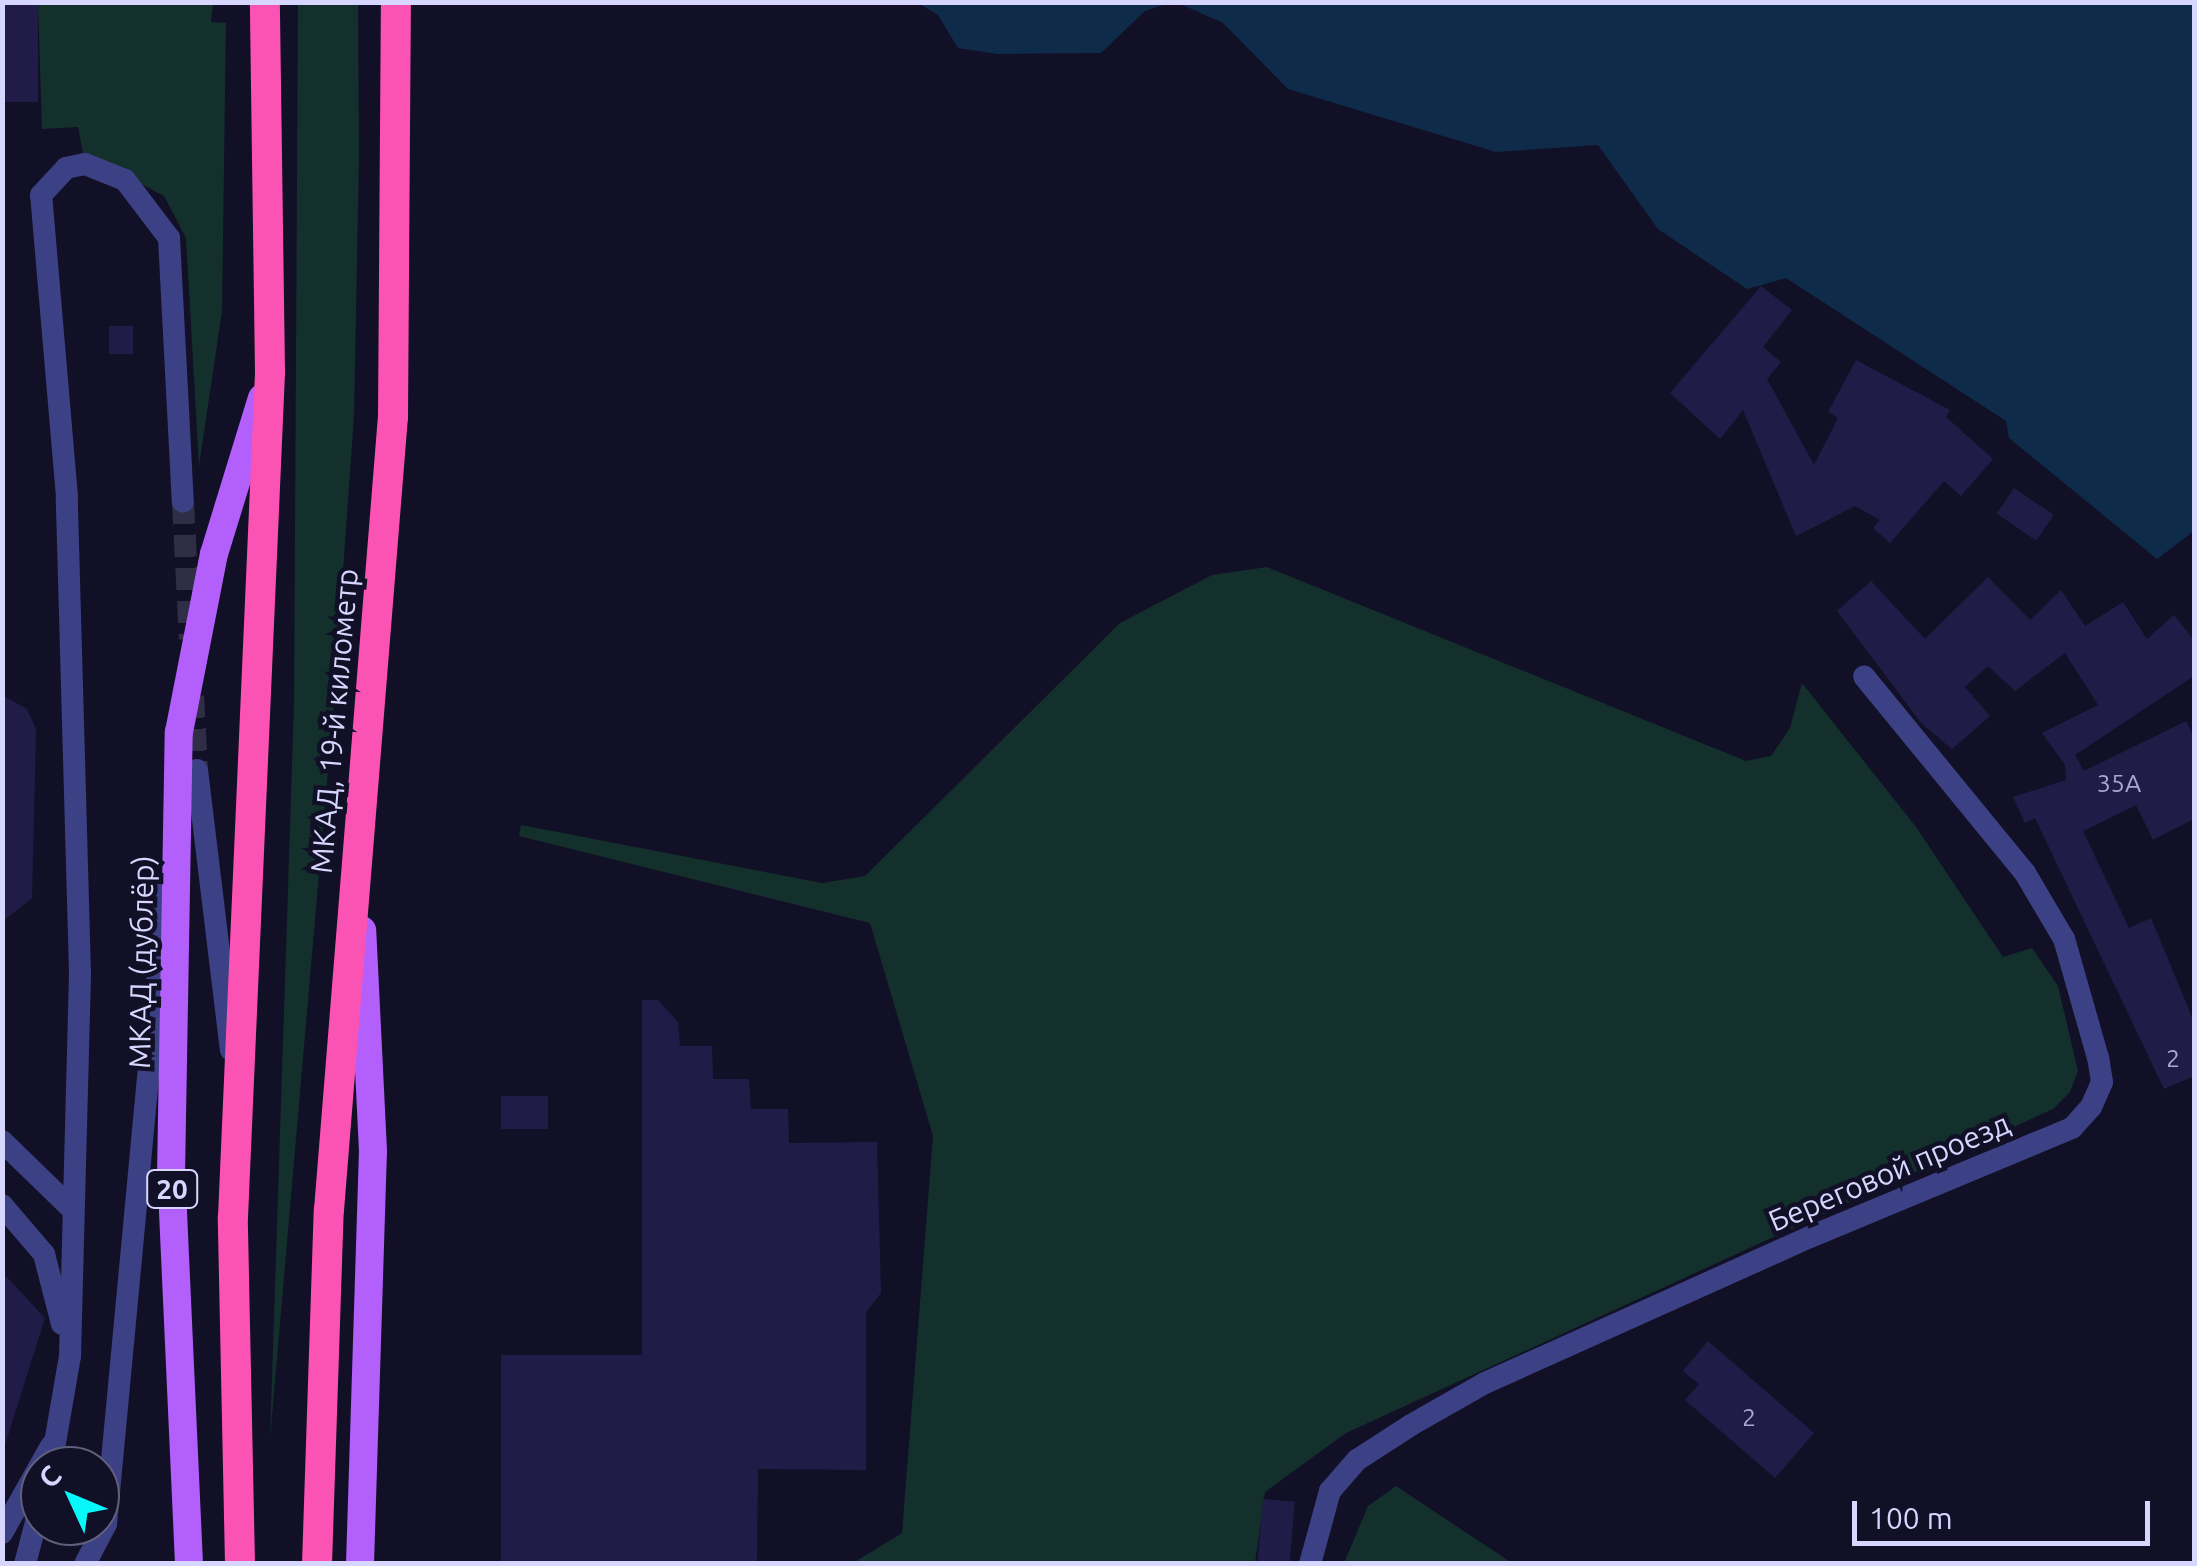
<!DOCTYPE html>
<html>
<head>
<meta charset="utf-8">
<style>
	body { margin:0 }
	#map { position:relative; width:2197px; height:1566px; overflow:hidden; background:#111026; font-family:Ubuntu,sans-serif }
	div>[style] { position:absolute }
	.green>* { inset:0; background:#13302c }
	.water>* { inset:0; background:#0f2b4a }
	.building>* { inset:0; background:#211c47; transform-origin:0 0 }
	.minor-tunnel>* { height:22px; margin-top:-11px; transform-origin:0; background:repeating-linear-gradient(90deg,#2f2e46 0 22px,transparent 0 33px) }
	.minor>* { height:22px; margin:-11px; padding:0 11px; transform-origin:11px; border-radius:11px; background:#3c4084 }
	.major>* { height:28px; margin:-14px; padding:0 14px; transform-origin:14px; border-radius:14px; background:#b25ffb }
	.highway>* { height:30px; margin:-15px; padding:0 15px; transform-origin:15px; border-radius:15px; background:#fb53b4 }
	span { translate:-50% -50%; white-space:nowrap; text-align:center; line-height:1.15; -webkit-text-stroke:9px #111026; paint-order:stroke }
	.number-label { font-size:25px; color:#a9a8d0 }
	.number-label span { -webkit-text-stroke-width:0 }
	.shield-label span { padding:2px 8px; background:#111026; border:2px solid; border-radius:8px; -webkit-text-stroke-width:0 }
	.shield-label { font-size:28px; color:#d6d6fe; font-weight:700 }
	.street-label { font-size:30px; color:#d6d6fe }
	.frame { position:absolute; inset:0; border:5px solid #d6d6fe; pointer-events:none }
	.north { position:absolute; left:20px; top:1446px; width:100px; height:100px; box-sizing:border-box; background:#111026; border:2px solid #605f7c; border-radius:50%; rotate:314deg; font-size:28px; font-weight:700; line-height:40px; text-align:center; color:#d6d6fe }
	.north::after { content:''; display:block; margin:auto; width:35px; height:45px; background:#06f8fa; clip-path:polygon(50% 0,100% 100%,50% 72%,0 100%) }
	.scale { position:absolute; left:1852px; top:1501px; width:298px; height:45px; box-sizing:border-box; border:5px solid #d6d6fe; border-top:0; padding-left:12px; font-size:30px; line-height:35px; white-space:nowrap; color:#d6d6fe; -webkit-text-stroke:8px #111026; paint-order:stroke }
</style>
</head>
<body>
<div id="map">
	<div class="green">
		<div style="clip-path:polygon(38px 3px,213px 3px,211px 22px,226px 23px,222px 311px,199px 466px,186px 238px,164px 196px,83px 153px,78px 127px,42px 129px)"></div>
		<div style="clip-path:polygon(298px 3px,358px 3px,359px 156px,354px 415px,334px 701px,270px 1439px,294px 704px)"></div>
		<div style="clip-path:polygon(1267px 567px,1746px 761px,1771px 756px,1790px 728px,1802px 683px,1916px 827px,2003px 957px,2032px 948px,2058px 986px,2078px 1071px,2070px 1092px,2053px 1109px,1346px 1433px,1265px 1492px,1255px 1563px,853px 1563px,902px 1533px,933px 1136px,870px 923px,519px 836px,521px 825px,822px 883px,865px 876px,1120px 623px,1212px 575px)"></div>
		<div style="clip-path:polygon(1396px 1486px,1512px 1563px,1344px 1563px,1368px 1506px)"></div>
	</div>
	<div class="water">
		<div style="clip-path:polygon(918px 3px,1169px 3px,1145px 11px,1101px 53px,997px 54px,958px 48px,938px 15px)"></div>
		<div style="clip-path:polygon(1178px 3px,2194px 3px,2194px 531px,2157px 559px,2009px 438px,2006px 421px,1786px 278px,1747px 289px,1658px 229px,1598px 145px,1496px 152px,1288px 89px,1223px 23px)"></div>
	</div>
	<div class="building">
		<div style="left:2px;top:2px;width:36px;height:100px"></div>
		<div style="clip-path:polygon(1761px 286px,1792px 310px,1763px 347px,1781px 362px,1767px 379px,1814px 465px,1838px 418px,1828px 412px,1856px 360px,1950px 410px,1946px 417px,1993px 459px,1961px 496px,1944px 481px,1890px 543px,1873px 528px,1880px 520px,1855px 506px,1796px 536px,1743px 410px,1720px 439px,1670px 393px)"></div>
		<div style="left:109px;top:326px;width:24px;height:28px"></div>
		<div style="left:2014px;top:488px;width:48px;height:31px;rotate:34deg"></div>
		<div style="clip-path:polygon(1988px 577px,2030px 620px,2061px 590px,2085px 626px,2123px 602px,2147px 639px,2174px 615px,2194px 640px,2194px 676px,2075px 755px,2084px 771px,2186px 721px,2194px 737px,2194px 819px,2153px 840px,2136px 805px,2083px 831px,2129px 928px,2151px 918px,2194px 1022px,2194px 1076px,2164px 1089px,2035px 818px,2025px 823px,2013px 797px,2066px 780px,2065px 765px,2042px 733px,2098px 705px,2065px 653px,2015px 691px,1988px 666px,1965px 687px,1990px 716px,1952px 749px,1922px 724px,1837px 611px,1871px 581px,1925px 639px)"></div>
		<div style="clip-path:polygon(2px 695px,27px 709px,36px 729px,32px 898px,2px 922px)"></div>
		<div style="clip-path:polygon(642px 1000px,658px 1000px,678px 1022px,680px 1046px,712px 1046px,713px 1079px,749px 1079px,751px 1109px,788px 1109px,789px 1143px,877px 1142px,881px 1293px,866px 1312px,866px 1470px,758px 1469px,757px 1564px,501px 1564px,501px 1355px,642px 1355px)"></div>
		<div style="left:501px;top:1096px;width:47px;height:33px"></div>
		<div style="clip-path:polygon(2px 1272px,45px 1318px,6px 1442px,2px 1442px)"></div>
		<div style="clip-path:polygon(1708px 1341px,1814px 1433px,1775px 1478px,1685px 1400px,1699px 1384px,1683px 1371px)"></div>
		<div style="left:1263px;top:1499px;width:32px;height:65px;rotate:5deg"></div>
	</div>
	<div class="minor-tunnel">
		<div style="left:183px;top:502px;width:137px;rotate:87.1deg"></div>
		<div style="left:193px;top:696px;width:74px;rotate:86.9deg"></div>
	</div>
	<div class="minor">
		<div style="left:197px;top:770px;width:282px;rotate:83.1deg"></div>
		<div style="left:2px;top:1141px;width:96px;rotate:44.2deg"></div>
		<div style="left:2px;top:1205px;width:65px;rotate:49.4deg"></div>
		<div style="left:44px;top:1254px;width:72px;rotate:75.6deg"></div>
		<div style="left:51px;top:1466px;width:112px;rotate:-80.2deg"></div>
		<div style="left:70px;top:1356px;width:383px;rotate:-88.5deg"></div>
		<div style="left:80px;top:973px;width:476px;rotate:-91.6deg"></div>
		<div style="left:67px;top:497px;width:303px;rotate:-94.9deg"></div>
		<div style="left:41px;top:195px;width:37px;rotate:-47deg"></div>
		<div style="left:66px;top:168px;width:19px;rotate:-12deg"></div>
		<div style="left:85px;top:164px;width:43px;rotate:21.8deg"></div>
		<div style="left:125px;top:180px;width:73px;rotate:52.8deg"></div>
		<div style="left:169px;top:238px;width:264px;rotate:87deg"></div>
		<div style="left:2px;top:1533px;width:100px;rotate:-60.6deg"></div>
		<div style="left:25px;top:1564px;width:59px;rotate:-75.3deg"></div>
		<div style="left:85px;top:1564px;width:45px;rotate:-62.3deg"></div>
		<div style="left:106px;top:1524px;width:641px;rotate:-84.63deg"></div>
		<div style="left:1310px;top:1564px;width:76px;rotate:-74.7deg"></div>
		<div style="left:1330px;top:1491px;width:41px;rotate:-48.9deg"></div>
		<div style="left:1357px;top:1460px;width:64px;rotate:-32.9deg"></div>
		<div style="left:1411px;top:1425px;width:85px;rotate:-29.6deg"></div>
		<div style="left:1485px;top:1383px;width:356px;rotate:-24.2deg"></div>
		<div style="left:1810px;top:1237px;width:284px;rotate:-22.6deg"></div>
		<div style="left:2072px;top:1128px;width:28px;rotate:-48deg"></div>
		<div style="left:2091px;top:1107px;width:27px;rotate:-66deg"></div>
		<div style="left:2102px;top:1082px;width:24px;rotate:-99deg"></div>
		<div style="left:2098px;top:1058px;width:124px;rotate:-105.9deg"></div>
		<div style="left:2064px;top:939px;width:77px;rotate:-120.6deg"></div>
		<div style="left:2025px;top:873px;width:254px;rotate:-129.3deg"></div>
	</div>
	<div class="major">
		<div style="left:189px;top:1564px;width:389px;rotate:-92.6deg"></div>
		<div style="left:171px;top:1175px;width:443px;rotate:-89deg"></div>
		<div style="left:179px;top:732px;width:181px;rotate:-78.9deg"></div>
		<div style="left:214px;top:554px;width:163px;rotate:-72.9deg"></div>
		<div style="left:360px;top:1564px;width:413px;rotate:-88.2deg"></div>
		<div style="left:373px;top:1151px;width:221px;rotate:-92.8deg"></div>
	</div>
	<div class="highway">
		<div style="left:240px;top:1564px;width:347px;rotate:-91.2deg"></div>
		<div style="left:233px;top:1217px;width:846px;rotate:-87.49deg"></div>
		<div style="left:270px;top:372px;width:370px;rotate:-90.8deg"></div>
		<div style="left:317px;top:1564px;width:354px;rotate:-88.1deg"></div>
		<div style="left:329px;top:1210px;width:796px;rotate:-85.39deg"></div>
		<div style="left:393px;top:417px;width:415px;rotate:-89.6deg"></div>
	</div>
	<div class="number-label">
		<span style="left:2119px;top:783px">35А</span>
		<span style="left:2173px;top:1058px">2</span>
		<span style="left:1749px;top:1417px">2</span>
	</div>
	<div class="shield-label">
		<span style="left:172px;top:1189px">20</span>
	</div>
	<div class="street-label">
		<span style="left:334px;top:721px;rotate:-85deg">МКАД, 19-й километр</span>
		<span style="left:141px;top:962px;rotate:-89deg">МКАД (дублёр)</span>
		<span style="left:1889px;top:1172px;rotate:-23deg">Береговой проезд</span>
	</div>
	<div class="frame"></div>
	<div class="north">С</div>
	<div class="scale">100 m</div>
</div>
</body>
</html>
